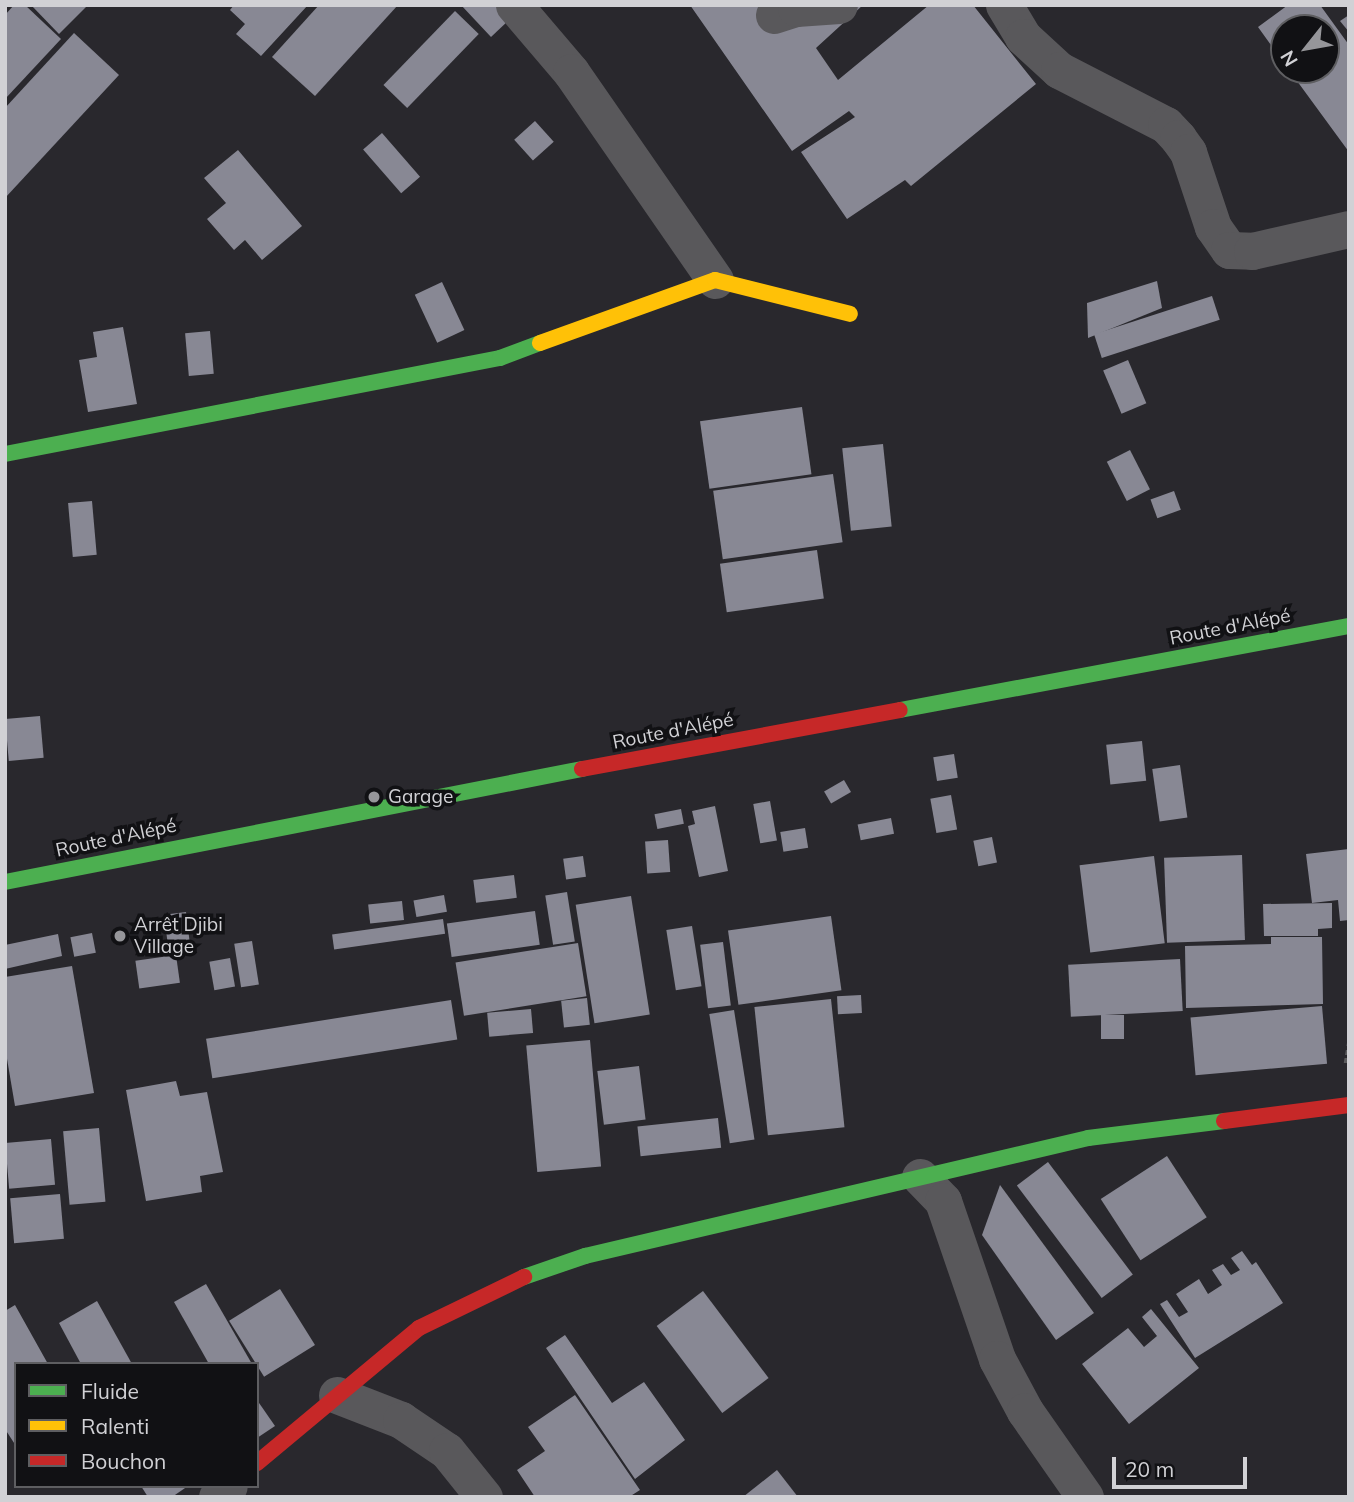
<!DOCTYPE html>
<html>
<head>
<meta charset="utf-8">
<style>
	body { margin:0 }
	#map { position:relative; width:1354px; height:1502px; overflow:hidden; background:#29282d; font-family:Mulish,sans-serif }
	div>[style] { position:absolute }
	.building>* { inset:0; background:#888894; transform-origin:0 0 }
	.path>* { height:4.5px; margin-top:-2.25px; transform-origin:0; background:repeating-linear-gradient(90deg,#5a5a5c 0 5px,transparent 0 8.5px) }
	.street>* { height:37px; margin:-18.5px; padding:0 18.5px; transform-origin:18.5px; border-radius:18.5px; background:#59585b }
	.fast>* { height:16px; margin:-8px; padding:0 8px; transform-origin:8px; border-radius:8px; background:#4caf50 }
	.slow>* { height:16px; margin:-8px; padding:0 8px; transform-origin:8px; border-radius:8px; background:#ffc107 }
	.jam>* { height:16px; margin:-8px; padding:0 8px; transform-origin:8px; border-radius:8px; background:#c62828 }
	.dots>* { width:19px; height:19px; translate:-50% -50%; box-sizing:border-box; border:4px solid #111114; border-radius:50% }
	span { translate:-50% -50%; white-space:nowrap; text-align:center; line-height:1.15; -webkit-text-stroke:7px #111114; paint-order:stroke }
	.street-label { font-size:19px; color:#d1d1d5 }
	.poi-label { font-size:19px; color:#d1d1d5 }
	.left { translate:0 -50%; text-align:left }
	.frame { position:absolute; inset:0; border:7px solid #d1d1d5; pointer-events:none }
	.legend { position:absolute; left:14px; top:1362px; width:245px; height:126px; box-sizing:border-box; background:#111114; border:2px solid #5e5e61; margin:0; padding:9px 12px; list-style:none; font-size:21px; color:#d1d1d5 }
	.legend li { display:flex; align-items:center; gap:14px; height:35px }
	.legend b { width:35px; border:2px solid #5e5e61 }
	.north { position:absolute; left:1270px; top:14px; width:70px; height:70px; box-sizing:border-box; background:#111114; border:2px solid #5e5e61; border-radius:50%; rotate:239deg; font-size:19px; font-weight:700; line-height:28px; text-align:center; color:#d1d1d5 }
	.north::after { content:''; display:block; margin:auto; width:24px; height:32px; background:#96969a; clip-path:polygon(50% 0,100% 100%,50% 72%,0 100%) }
	.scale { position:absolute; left:1112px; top:1457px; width:135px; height:32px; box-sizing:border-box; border:4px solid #d1d1d5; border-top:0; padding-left:9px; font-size:21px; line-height:24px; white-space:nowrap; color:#d1d1d5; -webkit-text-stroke:5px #111114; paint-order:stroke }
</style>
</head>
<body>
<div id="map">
	<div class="building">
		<div style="clip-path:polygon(14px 5px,25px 5px,61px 39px,5px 99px,5px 15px)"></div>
		<div style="clip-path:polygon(31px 5px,84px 5px,86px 7px,59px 34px)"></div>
		<div style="clip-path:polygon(234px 5px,308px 5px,261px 56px,236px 34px,245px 24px,230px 10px)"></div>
		<div style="clip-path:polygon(319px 5px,398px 5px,315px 96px,272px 57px)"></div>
		<div style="clip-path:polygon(461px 5px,499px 5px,511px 18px,491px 37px)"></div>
		<div style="clip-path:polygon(690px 5px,863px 5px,816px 48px,838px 80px,929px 5px,973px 5px,1036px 84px,911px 186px,905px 180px,847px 219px,801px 152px,855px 117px,849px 111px,792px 151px)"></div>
		<div style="clip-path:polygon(1288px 5px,1320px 5px,1349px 45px,1349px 152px,1289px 70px,1326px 70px,1326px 28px,1284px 28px,1284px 63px,1258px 27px)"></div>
		<div style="left:455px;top:11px;width:33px;height:103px;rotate:44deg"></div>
		<div style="clip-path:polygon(1349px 15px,1349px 32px,1340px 21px)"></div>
		<div style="clip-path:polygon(74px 33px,119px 75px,5px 198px,5px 108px)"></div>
		<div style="left:535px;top:121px;width:28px;height:28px;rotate:48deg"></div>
		<div style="left:382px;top:133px;width:58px;height:25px;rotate:49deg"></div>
		<div style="clip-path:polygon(238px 150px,302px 226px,262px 260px,245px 240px,234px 250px,207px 219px,226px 203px,204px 178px)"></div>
		<div style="clip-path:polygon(1157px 281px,1162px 308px,1088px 338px,1087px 303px)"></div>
		<div style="left:442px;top:282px;width:53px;height:30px;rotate:65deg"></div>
		<div style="left:1212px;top:296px;width:25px;height:124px;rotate:72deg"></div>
		<div style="clip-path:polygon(123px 327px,137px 404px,88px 412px,79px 360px,97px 357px,93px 332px)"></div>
		<div style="left:210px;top:331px;width:43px;height:25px;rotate:85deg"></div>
		<div style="left:1128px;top:360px;width:47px;height:27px;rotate:67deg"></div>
		<div style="left:802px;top:407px;width:68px;height:103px;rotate:82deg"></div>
		<div style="left:883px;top:444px;width:83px;height:41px;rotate:84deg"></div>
		<div style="left:1130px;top:450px;width:44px;height:26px;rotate:63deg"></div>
		<div style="left:833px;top:474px;width:69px;height:121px;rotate:82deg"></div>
		<div style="left:1174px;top:491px;width:20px;height:25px;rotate:70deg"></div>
		<div style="left:92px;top:501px;width:54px;height:24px;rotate:85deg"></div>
		<div style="left:817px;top:550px;width:49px;height:98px;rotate:82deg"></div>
		<div style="left:40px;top:716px;width:42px;height:35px;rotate:85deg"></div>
		<div style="left:1142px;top:741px;width:40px;height:36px;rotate:84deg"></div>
		<div style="left:954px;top:754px;width:24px;height:21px;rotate:81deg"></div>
		<div style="left:1180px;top:765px;width:53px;height:28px;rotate:82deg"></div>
		<div style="left:844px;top:780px;width:14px;height:23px;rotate:60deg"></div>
		<div style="left:951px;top:795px;width:35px;height:21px;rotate:80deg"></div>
		<div style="left:770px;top:801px;width:40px;height:17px;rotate:80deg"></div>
		<div style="clip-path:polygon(715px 806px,728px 871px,699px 877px,688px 826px,695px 824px,692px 811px)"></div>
		<div style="left:681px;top:809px;width:15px;height:27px;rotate:79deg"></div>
		<div style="left:891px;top:818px;width:16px;height:34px;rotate:79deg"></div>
		<div style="left:805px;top:828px;width:20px;height:25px;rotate:81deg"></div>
		<div style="left:992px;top:837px;width:26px;height:19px;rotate:79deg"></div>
		<div style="left:668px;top:840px;width:32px;height:23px;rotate:86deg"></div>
		<div style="clip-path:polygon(1349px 849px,1349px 920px,1340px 921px,1338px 900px,1312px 903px,1306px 854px)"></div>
		<div style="left:1242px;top:855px;width:85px;height:78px;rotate:88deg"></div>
		<div style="left:583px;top:856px;width:21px;height:20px;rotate:82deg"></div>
		<div style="left:1154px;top:856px;width:88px;height:75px;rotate:83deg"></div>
		<div style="left:514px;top:875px;width:23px;height:41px;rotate:83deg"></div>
		<div style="left:567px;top:892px;width:50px;height:22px;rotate:81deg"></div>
		<div style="left:444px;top:895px;width:17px;height:31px;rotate:80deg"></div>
		<div style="left:631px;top:896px;width:120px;height:56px;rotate:81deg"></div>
		<div style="left:402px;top:901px;width:19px;height:34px;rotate:84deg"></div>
		<div style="clip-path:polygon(1332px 903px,1332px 928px,1318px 929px,1318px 936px,1264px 936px,1263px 904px)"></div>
		<div style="left:535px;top:911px;width:34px;height:89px;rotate:82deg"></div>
		<div style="left:186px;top:912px;width:32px;height:22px;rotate:83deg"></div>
		<div style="left:831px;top:916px;width:75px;height:104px;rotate:82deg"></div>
		<div style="left:443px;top:919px;width:15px;height:112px;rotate:82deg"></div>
		<div style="left:692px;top:926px;width:61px;height:26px;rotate:81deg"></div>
		<div style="left:92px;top:933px;width:20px;height:22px;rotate:79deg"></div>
		<div style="clip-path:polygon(58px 934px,62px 956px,5px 969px,5px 945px)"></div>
		<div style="clip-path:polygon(1271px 937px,1322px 937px,1323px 1004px,1186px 1008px,1185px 946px,1271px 944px)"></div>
		<div style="left:252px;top:941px;width:44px;height:18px;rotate:81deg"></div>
		<div style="left:723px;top:942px;width:64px;height:23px;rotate:83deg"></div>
		<div style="left:578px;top:943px;width:54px;height:124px;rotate:81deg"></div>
		<div style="left:176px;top:955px;width:28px;height:41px;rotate:82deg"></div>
		<div style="left:230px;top:958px;width:29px;height:21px;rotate:80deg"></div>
		<div style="left:1180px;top:959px;width:52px;height:112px;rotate:87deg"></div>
		<div style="clip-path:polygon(72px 966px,94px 1093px,15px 1106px,5px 1047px,5px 977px)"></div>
		<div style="left:861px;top:995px;width:18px;height:24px;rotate:87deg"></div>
		<div style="left:587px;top:998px;width:27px;height:26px;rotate:84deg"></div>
		<div style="left:831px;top:999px;width:129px;height:77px;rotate:84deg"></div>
		<div style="left:451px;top:1000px;width:40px;height:248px;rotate:81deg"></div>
		<div style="left:1322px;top:1006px;width:58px;height:132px;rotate:85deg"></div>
		<div style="left:531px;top:1009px;width:24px;height:44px;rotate:85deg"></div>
		<div style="left:734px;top:1010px;width:131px;height:25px;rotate:81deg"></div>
		<div style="left:1124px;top:1015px;width:24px;height:23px;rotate:90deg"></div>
		<div style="left:590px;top:1040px;width:127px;height:64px;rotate:85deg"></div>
		<div style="left:639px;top:1066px;width:54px;height:42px;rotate:83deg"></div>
		<div style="clip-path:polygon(176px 1081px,180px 1096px,207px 1092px,223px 1172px,200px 1176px,202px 1192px,146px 1201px,126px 1090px)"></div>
		<div style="left:718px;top:1118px;width:30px;height:81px;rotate:84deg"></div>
		<div style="left:99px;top:1128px;width:74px;height:36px;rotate:85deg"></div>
		<div style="left:51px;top:1139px;width:46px;height:46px;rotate:85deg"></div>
		<div style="left:1167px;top:1156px;width:73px;height:79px;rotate:57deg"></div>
		<div style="left:1048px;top:1162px;width:141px;height:39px;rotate:53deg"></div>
		<div style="clip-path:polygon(1000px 1185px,1094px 1313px,1056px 1340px,982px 1235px)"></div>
		<div style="left:60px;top:1194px;width:45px;height:50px;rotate:85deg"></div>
		<div style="clip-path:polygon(1242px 1251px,1252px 1265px,1256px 1262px,1283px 1303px,1195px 1358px,1160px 1304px,1167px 1300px,1179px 1317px,1188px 1312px,1176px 1294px,1199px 1279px,1208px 1294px,1222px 1285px,1212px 1270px,1223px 1264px,1231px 1275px,1240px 1270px,1231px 1258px)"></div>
		<div style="clip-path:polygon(206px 1284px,252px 1364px,209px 1364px,174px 1302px)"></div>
		<div style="left:280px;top:1289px;width:66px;height:60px;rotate:58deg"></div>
		<div style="left:703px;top:1291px;width:109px;height:58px;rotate:53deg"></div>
		<div style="clip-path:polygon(97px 1301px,132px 1364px,81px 1364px,59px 1323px)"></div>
		<div style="clip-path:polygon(15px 1305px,48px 1364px,16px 1364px,16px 1446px,5px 1429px,5px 1311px)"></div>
		<div style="clip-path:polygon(1151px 1309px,1199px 1368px,1129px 1424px,1082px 1364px,1128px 1328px,1144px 1347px,1157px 1336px,1142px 1317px)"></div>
		<div style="clip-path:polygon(565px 1335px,612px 1403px,644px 1382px,685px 1440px,635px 1479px,546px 1348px)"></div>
		<div style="clip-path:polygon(575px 1395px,640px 1490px,629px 1497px,535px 1497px,517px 1470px,545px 1451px,528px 1427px)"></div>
		<div style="clip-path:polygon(257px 1400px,275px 1426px,257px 1438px)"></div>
		<div style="clip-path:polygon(777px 1470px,798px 1497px,743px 1497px)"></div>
		<div style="clip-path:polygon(141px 1486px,188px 1486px,172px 1497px,148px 1497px)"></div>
	</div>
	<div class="path">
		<div style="left:1346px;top:1063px;width:20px;rotate:-81deg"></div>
	</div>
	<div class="street">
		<div style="left:514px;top:5px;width:88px;rotate:49.6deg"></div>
		<div style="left:571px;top:72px;width:253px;rotate:55.3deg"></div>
		<div style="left:1004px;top:5px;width:37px;rotate:59deg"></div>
		<div style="left:1023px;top:37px;width:49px;rotate:42.5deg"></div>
		<div style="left:1059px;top:70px;width:120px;rotate:27.2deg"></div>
		<div style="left:1166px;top:125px;width:18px;rotate:47deg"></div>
		<div style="left:1178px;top:138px;width:17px;rotate:54deg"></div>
		<div style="left:1188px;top:152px;width:79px;rotate:71.6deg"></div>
		<div style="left:1213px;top:227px;width:28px;rotate:55deg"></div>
		<div style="left:1229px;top:250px;width:23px;rotate:2deg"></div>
		<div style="left:1252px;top:251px;width:99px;rotate:-12.8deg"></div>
		<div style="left:774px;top:15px;width:23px;rotate:-18deg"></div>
		<div style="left:796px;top:8px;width:43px;rotate:-4deg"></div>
		<div style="left:920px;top:1177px;width:33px;rotate:46deg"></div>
		<div style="left:943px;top:1201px;width:167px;rotate:71.1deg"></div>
		<div style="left:997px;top:1359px;width:59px;rotate:61.7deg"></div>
		<div style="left:1025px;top:1411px;width:105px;rotate:55.1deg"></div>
		<div style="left:337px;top:1395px;width:69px;rotate:21.3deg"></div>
		<div style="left:401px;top:1420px;width:55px;rotate:34deg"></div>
		<div style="left:447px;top:1451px;width:59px;rotate:51.2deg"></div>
		<div style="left:217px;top:1497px;width:16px;rotate:-43deg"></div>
	</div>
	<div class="fast">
		<div style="left:5px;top:454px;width:504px;rotate:-10.98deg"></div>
		<div style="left:500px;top:358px;width:43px;rotate:-20.6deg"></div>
		<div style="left:900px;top:710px;width:457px;rotate:-10.6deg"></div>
		<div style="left:5px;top:882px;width:588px;rotate:-11.08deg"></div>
		<div style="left:524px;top:1277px;width:65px;rotate:-19deg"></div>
		<div style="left:585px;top:1256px;width:517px;rotate:-13.2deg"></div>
		<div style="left:1088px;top:1138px;width:137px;rotate:-7.1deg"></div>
	</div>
	<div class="slow">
		<div style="left:540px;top:343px;width:186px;rotate:-19.8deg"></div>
		<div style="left:715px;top:280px;width:139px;rotate:14.1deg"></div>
	</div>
	<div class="jam">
		<div style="left:582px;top:769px;width:323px;rotate:-10.5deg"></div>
		<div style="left:1224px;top:1121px;width:126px;rotate:-7.3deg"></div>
		<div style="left:257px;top:1463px;width:211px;rotate:-39.8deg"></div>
		<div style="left:419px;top:1328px;width:117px;rotate:-25.9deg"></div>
	</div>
	<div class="dots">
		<div style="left:374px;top:797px;background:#96969a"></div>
		<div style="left:120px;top:936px;background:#96969a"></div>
	</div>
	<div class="street-label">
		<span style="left:1230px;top:627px;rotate:-11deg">Route d'Alépé</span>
		<span style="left:673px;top:731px;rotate:-11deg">Route d'Alépé</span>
		<span style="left:116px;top:838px;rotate:-12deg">Route d'Alépé</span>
	</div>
	<div class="poi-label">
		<span class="left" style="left:388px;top:797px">Garage</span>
		<span class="left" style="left:134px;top:936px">Arrêt Djibi<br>Village</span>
	</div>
	<div class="frame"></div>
	<ul class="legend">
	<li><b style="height:9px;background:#4caf50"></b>Fluide</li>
	<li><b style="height:9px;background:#ffc107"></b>Ralenti</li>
	<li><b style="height:9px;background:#c62828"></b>Bouchon</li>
	</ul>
	<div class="north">N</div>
	<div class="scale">20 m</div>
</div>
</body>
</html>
